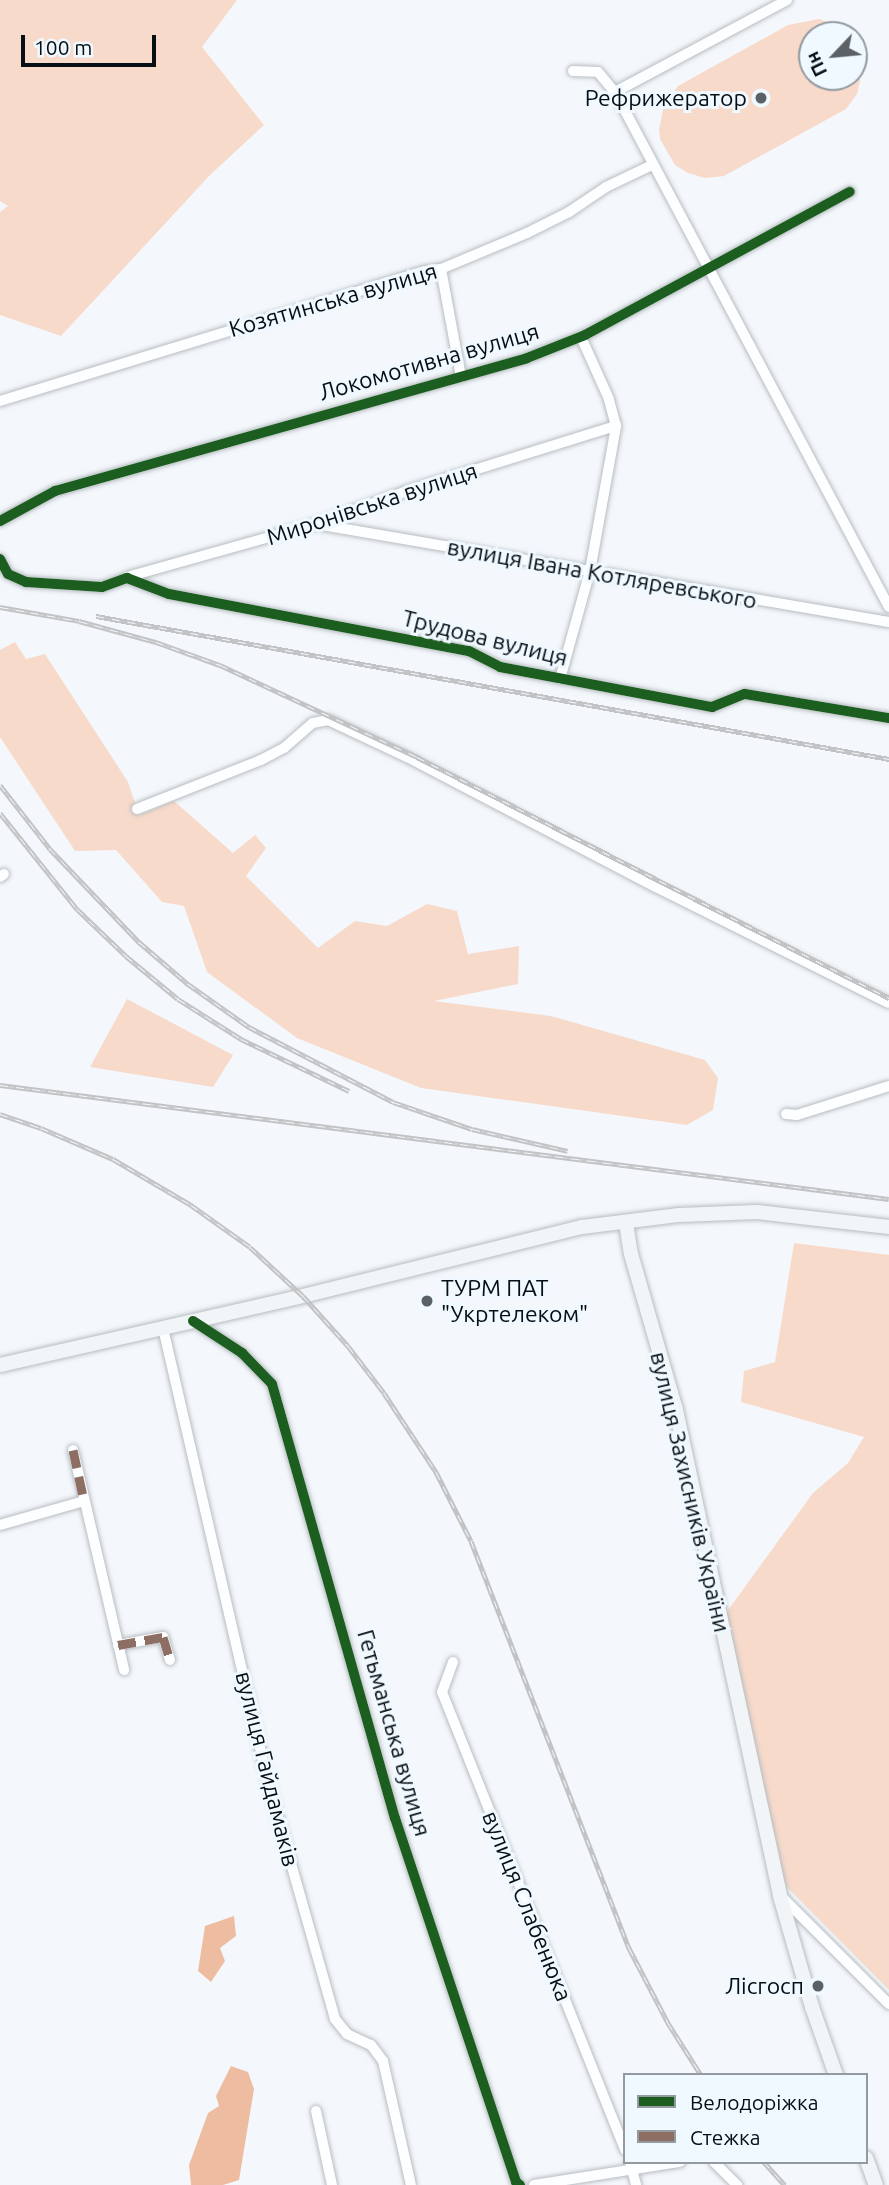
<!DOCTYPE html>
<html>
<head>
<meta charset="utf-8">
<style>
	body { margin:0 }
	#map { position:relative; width:889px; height:2185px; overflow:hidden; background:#f4f8fc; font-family:Ubuntu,sans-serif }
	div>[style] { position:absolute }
	.green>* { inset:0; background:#f7daca }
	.water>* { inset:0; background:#eebda1 }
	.roads { filter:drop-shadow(0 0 2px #b8bdc1) drop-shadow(0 0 2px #b8bdc1) }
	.street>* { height:10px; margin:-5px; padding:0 5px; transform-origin:5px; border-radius:5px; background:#fdfeff }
	.secondary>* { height:14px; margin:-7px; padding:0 7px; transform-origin:7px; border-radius:7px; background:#f1f5f7 }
	.rail>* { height:5px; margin-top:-2.5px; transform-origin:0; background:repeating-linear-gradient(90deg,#f0f9ff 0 8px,#c2c3c4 0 16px); box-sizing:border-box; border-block:2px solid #c2c3c4 }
	.quiet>* { height:9px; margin-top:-4.5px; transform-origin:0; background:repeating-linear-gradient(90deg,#8d6e63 0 18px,transparent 0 27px) }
	.cycleway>* { height:10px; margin:-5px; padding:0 5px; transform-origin:5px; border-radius:5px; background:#1b5e20 }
	.dots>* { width:19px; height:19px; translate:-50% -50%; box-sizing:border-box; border:4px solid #f0f9ff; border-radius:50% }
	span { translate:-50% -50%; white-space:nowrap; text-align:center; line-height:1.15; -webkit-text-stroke:6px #f0f9ff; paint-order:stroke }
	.poi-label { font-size:23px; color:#080f14 }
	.right { translate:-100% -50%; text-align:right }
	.left { translate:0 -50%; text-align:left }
	.street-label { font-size:23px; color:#080f14 }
	.legend { position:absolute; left:623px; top:2073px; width:245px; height:91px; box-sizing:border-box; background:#f0f9ff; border:2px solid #939ba1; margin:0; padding:9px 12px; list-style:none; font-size:21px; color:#080f14 }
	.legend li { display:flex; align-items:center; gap:14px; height:35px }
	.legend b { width:35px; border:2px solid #939ba1 }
	.north { position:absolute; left:798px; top:21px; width:70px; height:70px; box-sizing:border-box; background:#f0f9ff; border:2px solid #939ba1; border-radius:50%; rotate:244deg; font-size:19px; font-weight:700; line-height:28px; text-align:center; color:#080f14 }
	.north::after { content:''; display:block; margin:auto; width:24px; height:32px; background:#5b6165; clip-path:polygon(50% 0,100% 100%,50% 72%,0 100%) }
	.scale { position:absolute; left:21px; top:35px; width:135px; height:32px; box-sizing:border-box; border:4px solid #080f14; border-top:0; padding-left:9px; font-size:21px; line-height:24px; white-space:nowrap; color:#080f14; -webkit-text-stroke:5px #f0f9ff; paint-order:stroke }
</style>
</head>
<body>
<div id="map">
	<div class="green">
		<div style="clip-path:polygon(0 0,237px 0,202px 47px,264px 125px,210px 175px,61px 336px,0 315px,0 212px,8px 206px,0 201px)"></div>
		<div style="clip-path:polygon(819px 19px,832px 24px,846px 35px,812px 35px,812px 77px,854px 77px,854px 46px,858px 56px,860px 81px,857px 94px,846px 109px,724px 176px,705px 178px,688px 173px,675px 165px,660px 139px,659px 130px,664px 104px,678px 86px,788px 25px)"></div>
		<div style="clip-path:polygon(15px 642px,26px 659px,45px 654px,128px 782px,139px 815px,174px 801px,233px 853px,255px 835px,266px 848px,246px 876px,318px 948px,355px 921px,387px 926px,427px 904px,457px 911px,468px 954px,519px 946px,518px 984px,434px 1001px,551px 1016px,705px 1060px,718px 1078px,713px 1110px,687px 1125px,421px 1088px,297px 1038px,207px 972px,184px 906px,162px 902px,116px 850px,75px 851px,0 737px,0 650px)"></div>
		<div style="clip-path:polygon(127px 999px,233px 1055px,213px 1087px,90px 1067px)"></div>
		<div style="clip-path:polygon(794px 1243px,889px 1255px,889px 1990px,785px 1885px,726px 1613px,813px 1493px,848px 1463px,864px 1437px,741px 1402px,744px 1371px,775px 1362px)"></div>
	</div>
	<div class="water">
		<div style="clip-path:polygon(234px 1916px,236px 1936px,220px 1948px,225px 1961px,211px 1982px,198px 1971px,205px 1926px)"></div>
		<div style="clip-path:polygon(231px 2066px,248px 2072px,254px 2089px,239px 2180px,223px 2185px,191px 2185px,189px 2165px,208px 2113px,219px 2106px,216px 2096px)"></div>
	</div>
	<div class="roads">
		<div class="street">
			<div style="left:573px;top:71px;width:25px;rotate:2deg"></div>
			<div style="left:598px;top:72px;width:26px;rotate:50deg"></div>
			<div style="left:615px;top:92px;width:583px;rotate:61.99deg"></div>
			<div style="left:615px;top:92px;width:195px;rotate:-28.1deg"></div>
			<div style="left:441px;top:269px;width:110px;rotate:79.5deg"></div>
			<div style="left:0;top:401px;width:445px;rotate:-17deg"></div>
			<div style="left:426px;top:271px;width:15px;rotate:-8deg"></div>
			<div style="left:441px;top:269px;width:93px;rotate:-22.7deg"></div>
			<div style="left:527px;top:233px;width:47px;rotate:-26.6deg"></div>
			<div style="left:569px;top:212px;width:45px;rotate:-34deg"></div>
			<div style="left:606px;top:187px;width:51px;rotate:-25.6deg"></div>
			<div style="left:0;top:521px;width:63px;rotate:-28.6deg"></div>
			<div style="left:55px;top:491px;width:490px;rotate:-15.7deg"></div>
			<div style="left:527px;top:358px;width:62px;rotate:-21.6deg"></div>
			<div style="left:585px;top:335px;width:301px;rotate:-28.4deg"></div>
			<div style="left:316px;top:524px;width:581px;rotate:9.71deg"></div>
			<div style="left:0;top:559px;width:17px;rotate:62deg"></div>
			<div style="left:8px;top:574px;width:20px;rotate:24deg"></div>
			<div style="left:26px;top:582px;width:76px;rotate:3.8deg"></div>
			<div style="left:102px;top:587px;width:27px;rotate:-20deg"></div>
			<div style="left:127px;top:578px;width:45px;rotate:20.9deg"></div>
			<div style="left:169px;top:594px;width:305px;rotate:10.8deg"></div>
			<div style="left:469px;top:651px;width:35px;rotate:27deg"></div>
			<div style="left:500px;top:667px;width:216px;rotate:10.7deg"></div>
			<div style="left:712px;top:707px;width:35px;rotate:-22deg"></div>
			<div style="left:745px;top:694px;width:146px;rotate:9.5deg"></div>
			<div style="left:127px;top:577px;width:196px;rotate:-15.7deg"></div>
			<div style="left:316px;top:524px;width:100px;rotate:-19.9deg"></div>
			<div style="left:410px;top:490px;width:216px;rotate:-17.3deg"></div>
			<div style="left:560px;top:679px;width:112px;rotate:-74.5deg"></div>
			<div style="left:590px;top:571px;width:147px;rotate:-79.8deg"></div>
			<div style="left:616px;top:426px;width:28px;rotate:-105deg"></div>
			<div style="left:609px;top:399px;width:68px;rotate:-114.3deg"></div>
			<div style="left:137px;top:809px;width:133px;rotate:-21.6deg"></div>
			<div style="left:261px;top:760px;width:26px;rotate:-28deg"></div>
			<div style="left:284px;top:748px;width:38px;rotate:-41deg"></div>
			<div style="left:313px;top:723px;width:15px;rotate:-11deg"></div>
			<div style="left:328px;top:720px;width:87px;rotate:25.1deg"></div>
			<div style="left:407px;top:757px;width:281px;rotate:27.6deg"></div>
			<div style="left:656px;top:887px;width:260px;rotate:26.5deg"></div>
			<div style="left:0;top:877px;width:5px;rotate:-37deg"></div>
			<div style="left:786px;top:1114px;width:11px;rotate:5deg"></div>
			<div style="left:797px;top:1115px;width:96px;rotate:-17.5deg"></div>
			<div style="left:193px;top:1321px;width:59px;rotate:33.1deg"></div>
			<div style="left:242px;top:1353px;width:43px;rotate:45.9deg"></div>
			<div style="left:272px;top:1384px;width:451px;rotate:74.2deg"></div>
			<div style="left:395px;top:1818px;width:384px;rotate:71.6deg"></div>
			<div style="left:516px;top:2182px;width:5px;rotate:37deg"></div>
			<div style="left:163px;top:1328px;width:459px;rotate:77deg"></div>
			<div style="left:266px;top:1775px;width:254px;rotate:74.2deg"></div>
			<div style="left:335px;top:2019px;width:19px;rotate:51deg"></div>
			<div style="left:347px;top:2034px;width:26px;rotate:25deg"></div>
			<div style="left:371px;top:2045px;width:20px;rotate:53deg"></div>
			<div style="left:383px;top:2061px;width:127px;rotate:77.3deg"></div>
			<div style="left:73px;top:1450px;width:226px;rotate:76.9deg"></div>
			<div style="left:0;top:1525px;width:87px;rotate:-15.9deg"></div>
			<div style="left:118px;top:1645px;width:46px;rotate:-10.1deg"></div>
			<div style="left:163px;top:1637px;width:24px;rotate:73deg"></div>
			<div style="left:453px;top:1662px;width:32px;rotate:110deg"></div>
			<div style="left:442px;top:1692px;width:493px;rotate:68.2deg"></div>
			<div style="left:781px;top:1896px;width:153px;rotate:45deg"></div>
			<div style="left:316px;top:2111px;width:76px;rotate:77.8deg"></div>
			<div style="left:630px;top:2162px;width:24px;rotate:75deg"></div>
			<div style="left:714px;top:2162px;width:33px;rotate:45deg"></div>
			<div style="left:534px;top:2185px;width:148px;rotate:-9deg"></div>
		</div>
		<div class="secondary">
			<div style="left:626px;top:1223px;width:31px;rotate:81deg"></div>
			<div style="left:631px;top:1254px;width:162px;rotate:73.9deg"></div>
			<div style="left:676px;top:1410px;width:497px;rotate:77.9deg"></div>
			<div style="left:780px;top:1896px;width:116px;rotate:73.9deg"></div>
			<div style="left:812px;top:2007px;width:72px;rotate:70.6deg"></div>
			<div style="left:0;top:1365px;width:311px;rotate:-12.8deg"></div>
			<div style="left:303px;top:1296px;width:287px;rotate:-13.9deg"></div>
			<div style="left:582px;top:1227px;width:98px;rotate:-7.1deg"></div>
			<div style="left:679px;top:1215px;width:78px;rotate:-2.2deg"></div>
			<div style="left:757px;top:1212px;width:133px;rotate:6.5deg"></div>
			<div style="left:866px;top:2158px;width:29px;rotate:70deg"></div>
		</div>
	</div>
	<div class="rail">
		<div style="left:0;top:607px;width:80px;rotate:10deg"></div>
		<div style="left:79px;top:621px;width:80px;rotate:15.3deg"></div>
		<div style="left:156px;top:642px;width:68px;rotate:19.8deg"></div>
		<div style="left:220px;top:665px;width:217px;rotate:25deg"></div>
		<div style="left:417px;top:757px;width:530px;rotate:27.05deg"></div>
		<div style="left:96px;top:616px;width:806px;rotate:10.22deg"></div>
		<div style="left:0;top:785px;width:81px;rotate:52deg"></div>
		<div style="left:50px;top:849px;width:129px;rotate:46.3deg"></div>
		<div style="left:139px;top:942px;width:65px;rotate:40.6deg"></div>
		<div style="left:188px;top:984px;width:75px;rotate:35.2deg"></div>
		<div style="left:249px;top:1027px;width:162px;rotate:27.5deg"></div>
		<div style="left:393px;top:1102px;width:83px;rotate:18.9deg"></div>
		<div style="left:472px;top:1129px;width:98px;rotate:12.9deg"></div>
		<div style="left:0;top:813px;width:123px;rotate:51.3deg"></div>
		<div style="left:77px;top:909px;width:68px;rotate:43.8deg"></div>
		<div style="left:126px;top:956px;width:67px;rotate:39.6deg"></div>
		<div style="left:178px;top:999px;width:75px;rotate:32.4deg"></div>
		<div style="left:241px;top:1039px;width:120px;rotate:25.7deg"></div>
		<div style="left:0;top:1085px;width:896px;rotate:7.31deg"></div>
		<div style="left:0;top:1114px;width:43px;rotate:18.9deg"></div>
		<div style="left:41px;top:1128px;width:78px;rotate:23.3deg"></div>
		<div style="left:113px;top:1159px;width:91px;rotate:30.5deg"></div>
		<div style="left:191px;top:1205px;width:72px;rotate:35.4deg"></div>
		<div style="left:250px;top:1247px;width:72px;rotate:42.8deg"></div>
		<div style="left:303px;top:1296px;width:67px;rotate:48deg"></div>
		<div style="left:348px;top:1346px;width:59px;rotate:52.5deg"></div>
		<div style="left:384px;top:1393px;width:95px;rotate:56.6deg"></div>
		<div style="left:436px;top:1472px;width:77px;rotate:63.1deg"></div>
		<div style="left:471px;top:1541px;width:437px;rotate:68.8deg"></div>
		<div style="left:629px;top:1948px;width:85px;rotate:62.5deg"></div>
		<div style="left:668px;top:2023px;width:62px;rotate:57.6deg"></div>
		<div style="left:764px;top:2162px;width:31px;rotate:48deg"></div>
	</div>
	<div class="quiet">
		<div style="left:73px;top:1450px;width:52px;rotate:77.8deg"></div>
		<div style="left:118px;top:1645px;width:46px;rotate:-10.1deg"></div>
		<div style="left:163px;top:1637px;width:24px;rotate:73deg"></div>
	</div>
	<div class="cycleway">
		<div style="left:0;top:521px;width:63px;rotate:-28.6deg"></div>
		<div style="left:55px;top:491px;width:490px;rotate:-15.7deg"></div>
		<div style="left:527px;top:358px;width:62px;rotate:-21.6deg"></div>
		<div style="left:585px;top:335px;width:301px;rotate:-28.4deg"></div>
		<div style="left:0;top:559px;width:17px;rotate:62deg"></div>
		<div style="left:8px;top:574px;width:20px;rotate:24deg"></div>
		<div style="left:26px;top:582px;width:76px;rotate:3.8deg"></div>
		<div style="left:102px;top:587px;width:27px;rotate:-20deg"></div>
		<div style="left:127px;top:578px;width:45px;rotate:20.9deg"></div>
		<div style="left:169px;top:594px;width:305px;rotate:10.8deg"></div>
		<div style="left:469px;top:651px;width:35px;rotate:27deg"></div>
		<div style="left:500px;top:667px;width:216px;rotate:10.7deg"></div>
		<div style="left:712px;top:707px;width:35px;rotate:-22deg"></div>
		<div style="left:745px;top:694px;width:146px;rotate:9.5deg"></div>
		<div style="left:193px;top:1321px;width:59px;rotate:33.1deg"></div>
		<div style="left:242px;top:1353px;width:43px;rotate:45.9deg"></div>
		<div style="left:272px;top:1384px;width:451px;rotate:74.2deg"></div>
		<div style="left:395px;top:1818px;width:384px;rotate:71.6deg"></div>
		<div style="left:516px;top:2182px;width:5px;rotate:37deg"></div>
	</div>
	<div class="dots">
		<div style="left:761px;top:98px;background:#5b6165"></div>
		<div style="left:427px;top:1301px;background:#5b6165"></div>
		<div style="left:818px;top:1986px;background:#5b6165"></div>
	</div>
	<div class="poi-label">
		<span class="right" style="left:747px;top:98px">Рефрижератор</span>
		<span class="left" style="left:441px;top:1301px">ТУРМ ПАТ<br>"Укртелеком"</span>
		<span class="right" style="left:804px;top:1986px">Лісгосп</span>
	</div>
	<div class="street-label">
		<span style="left:333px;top:300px;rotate:-16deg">Козятинська вулиця</span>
		<span style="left:429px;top:362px;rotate:-16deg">Локомотивна вулиця</span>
		<span style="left:372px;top:504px;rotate:-18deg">Миронівська вулиця</span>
		<span style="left:602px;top:574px;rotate:10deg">вулиця Івана Котляревського</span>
		<span style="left:485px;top:638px;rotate:14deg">Трудова вулиця</span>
		<span style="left:690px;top:1492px;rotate:77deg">вулиця Захисників України</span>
		<span style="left:394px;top:1733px;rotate:74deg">Гетьманська вулиця</span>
		<span style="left:267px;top:1769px;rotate:76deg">вулиця Гайдамаків</span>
		<span style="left:527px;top:1906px;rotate:68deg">вулиця Слабенюка</span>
	</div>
	<ul class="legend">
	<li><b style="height:9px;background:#1b5e20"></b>Велодоріжка</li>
	<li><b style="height:9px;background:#8d6e63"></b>Стежка</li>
	</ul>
	<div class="north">Пн</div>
	<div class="scale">100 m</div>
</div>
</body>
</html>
